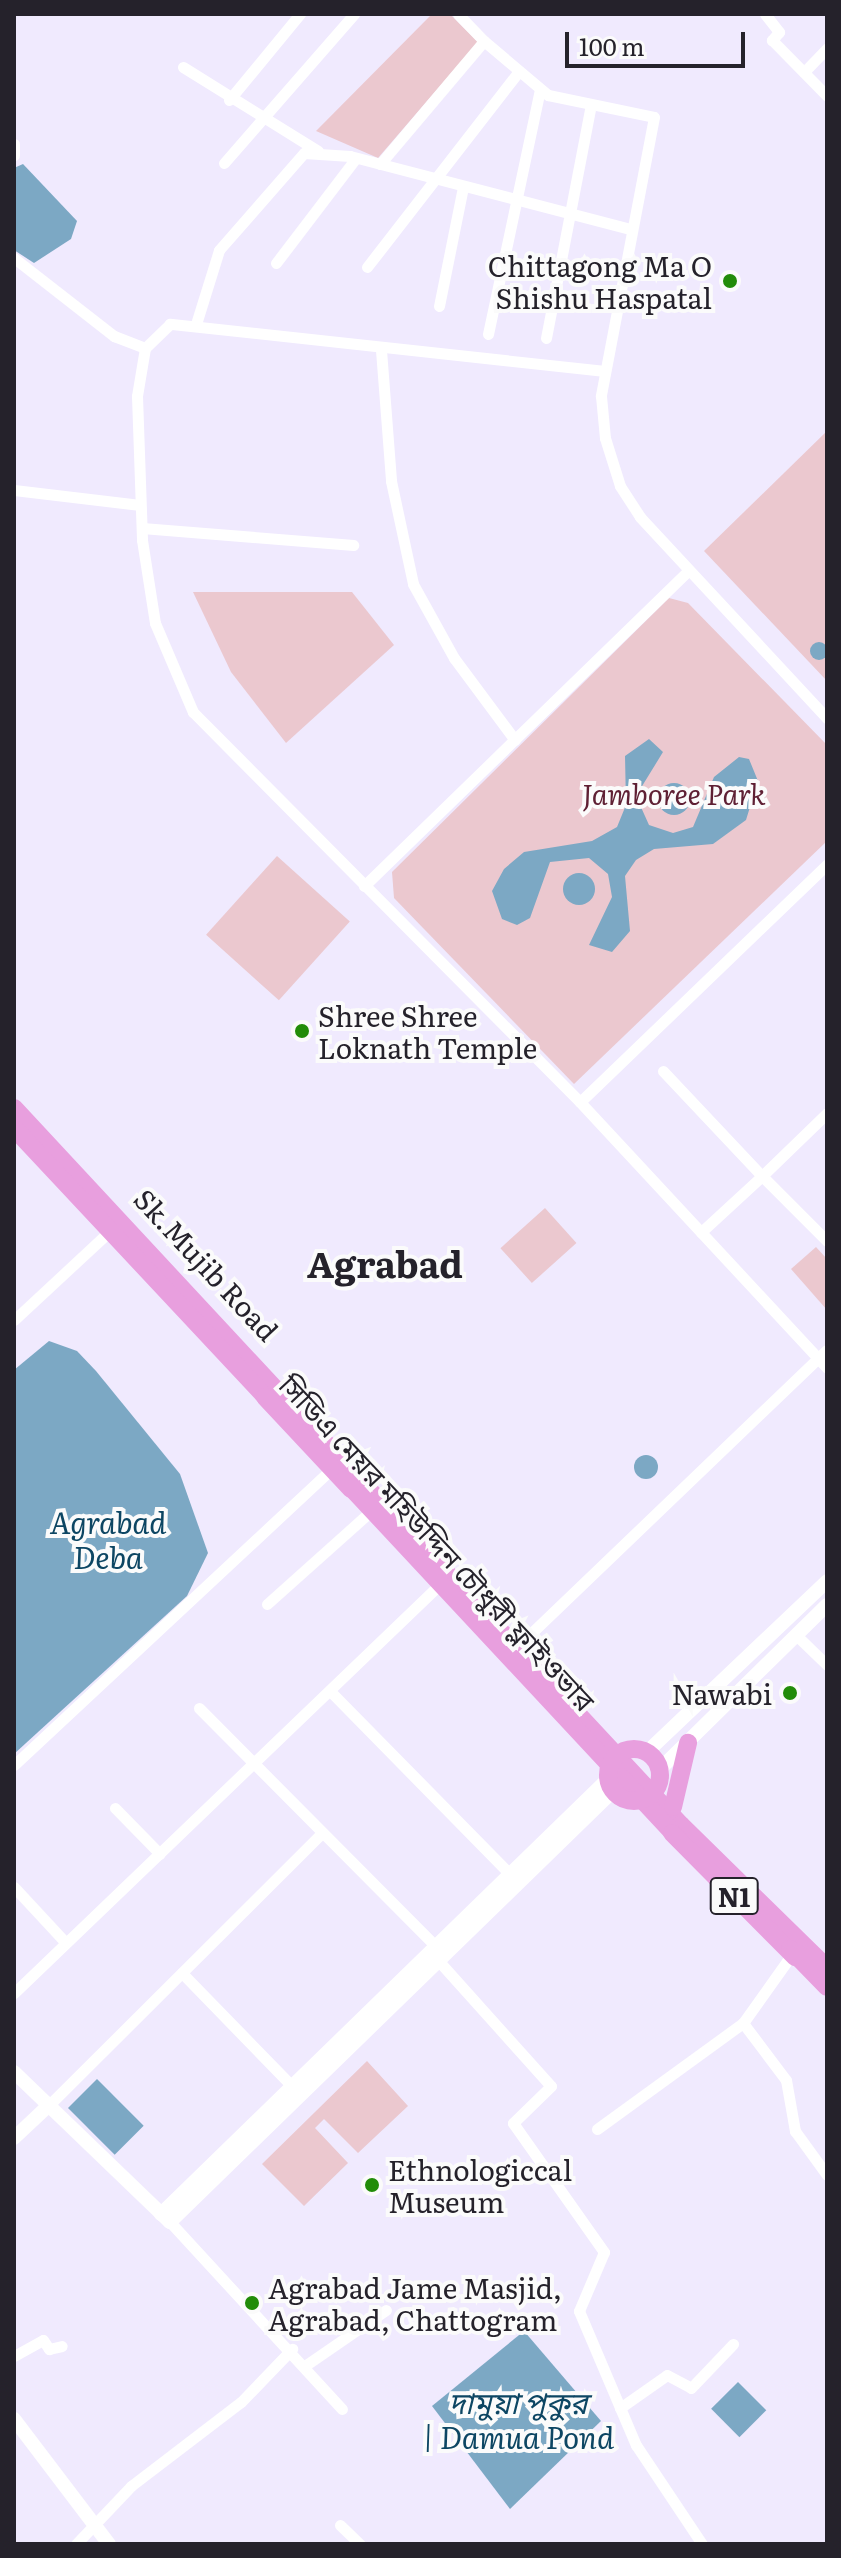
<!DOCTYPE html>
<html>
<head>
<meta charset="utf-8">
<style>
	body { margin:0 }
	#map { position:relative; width:841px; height:2558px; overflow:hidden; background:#f0eafe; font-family:Literata,"Noto Sans Bengali",serif }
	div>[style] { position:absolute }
	.green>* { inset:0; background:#ebc8cf; transform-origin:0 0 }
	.water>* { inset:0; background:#7ca8c4; transform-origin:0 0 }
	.round { border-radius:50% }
	.minor>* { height:11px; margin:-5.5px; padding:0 5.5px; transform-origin:5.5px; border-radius:5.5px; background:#fff }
	.tertiary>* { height:14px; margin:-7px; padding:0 7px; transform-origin:7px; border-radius:7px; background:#fff }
	.secondary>* { height:14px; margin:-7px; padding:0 7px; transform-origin:7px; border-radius:7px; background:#fff }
	.trunk>* { height:18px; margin:-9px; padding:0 9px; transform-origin:9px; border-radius:9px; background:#e89fde }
	.trunk>.ring { margin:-9px; padding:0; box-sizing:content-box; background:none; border:18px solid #e89fde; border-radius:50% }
	.dots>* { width:22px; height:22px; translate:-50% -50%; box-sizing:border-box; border:4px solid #fbfbfb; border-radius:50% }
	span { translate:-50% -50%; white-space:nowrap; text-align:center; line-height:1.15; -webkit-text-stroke:8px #fbfbfb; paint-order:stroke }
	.shield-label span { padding:2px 6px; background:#fbfbfb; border:2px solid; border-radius:6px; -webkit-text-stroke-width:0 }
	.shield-label { font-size:26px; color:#25222b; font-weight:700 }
	.poi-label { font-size:28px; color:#25222b }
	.right { translate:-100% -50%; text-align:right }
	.left { translate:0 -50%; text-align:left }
	.park-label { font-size:28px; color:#5f2034; font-style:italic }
	.street-label { font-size:28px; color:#25222b }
	.water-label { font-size:30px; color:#0d4663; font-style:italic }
	.district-label { font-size:36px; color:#25222b; font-weight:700 }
	.frame { position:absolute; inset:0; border:16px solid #25222b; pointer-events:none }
	.scale { position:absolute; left:565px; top:32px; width:180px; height:36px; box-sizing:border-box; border:4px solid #25222b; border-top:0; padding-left:10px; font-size:24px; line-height:28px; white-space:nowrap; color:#25222b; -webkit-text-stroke:6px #fbfbfb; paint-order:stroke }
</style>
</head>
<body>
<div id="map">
	<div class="green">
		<div style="clip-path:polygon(432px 14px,450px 14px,478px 42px,378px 158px,316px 131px)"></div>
		<div style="clip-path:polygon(827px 431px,827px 681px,704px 551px)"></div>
		<div style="clip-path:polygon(193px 592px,352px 592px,394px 645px,286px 743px,231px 672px)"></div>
		<div style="clip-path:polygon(669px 598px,688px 603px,827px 745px,827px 841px,574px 1084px,394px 898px,392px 872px)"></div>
		<div style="left:277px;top:856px;width:98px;height:106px;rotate:42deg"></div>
		<div style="left:545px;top:1208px;width:47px;height:60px;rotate:48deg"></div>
		<div style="clip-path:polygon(816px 1247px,827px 1259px,827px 1310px,791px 1269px)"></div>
		<div style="clip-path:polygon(367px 2061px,408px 2106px,358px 2153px,324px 2119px,315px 2128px,348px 2163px,304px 2206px,262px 2164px)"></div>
	</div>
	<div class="water">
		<div style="clip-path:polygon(23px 164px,77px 221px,71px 239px,34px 263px,14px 250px,14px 168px)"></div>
		<div class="round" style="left:810px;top:642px;width:18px;height:18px"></div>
		<div style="clip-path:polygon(649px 739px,663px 752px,636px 796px,649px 825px,673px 833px,693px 827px,714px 777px,739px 757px,749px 759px,758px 781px,746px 820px,713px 844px,654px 849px,636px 860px,625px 876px,630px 931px,612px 952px,589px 945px,612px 897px,608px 874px,589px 858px,550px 862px,530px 918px,517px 925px,502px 919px,492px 891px,504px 869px,524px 852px,592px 841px,617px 827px,626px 805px,625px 756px)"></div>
		<div class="round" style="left:658px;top:783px;width:32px;height:32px"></div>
		<div class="round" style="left:563px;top:873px;width:32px;height:32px"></div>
		<div style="clip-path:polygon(49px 1341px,77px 1351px,96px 1371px,180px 1474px,208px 1553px,187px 1596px,14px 1754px,14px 1370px)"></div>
		<div class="round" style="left:634px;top:1455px;width:24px;height:24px"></div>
		<div style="left:97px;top:2079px;width:66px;height:41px;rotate:45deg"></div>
		<div style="clip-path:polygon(524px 2331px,601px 2421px,510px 2509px,432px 2406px)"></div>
		<div style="left:738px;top:2382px;width:40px;height:38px;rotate:45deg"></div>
	</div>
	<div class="minor">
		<div style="left:765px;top:14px;width:23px;rotate:52deg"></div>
		<div style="left:779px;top:32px;width:11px;rotate:131deg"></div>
		<div style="left:772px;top:40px;width:78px;rotate:45.5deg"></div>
		<div style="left:484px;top:41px;width:84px;rotate:40.2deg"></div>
		<div style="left:548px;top:95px;width:108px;rotate:11.7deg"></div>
		<div style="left:654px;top:117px;width:284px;rotate:100.8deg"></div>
		<div style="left:601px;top:396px;width:42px;rotate:84.6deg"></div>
		<div style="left:605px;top:438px;width:50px;rotate:72.6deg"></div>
		<div style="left:620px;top:486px;width:37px;rotate:57deg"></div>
		<div style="left:640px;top:517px;width:275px;rotate:47.1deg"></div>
		<div style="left:183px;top:67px;width:159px;rotate:31.9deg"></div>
		<div style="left:804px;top:72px;width:33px;rotate:-46deg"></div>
		<div style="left:229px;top:100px;width:112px;rotate:-50.5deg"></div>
		<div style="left:14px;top:144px;width:11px;rotate:90deg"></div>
		<div style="left:224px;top:163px;width:198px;rotate:-48.9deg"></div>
		<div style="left:380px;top:164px;width:161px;rotate:-49.8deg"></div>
		<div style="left:484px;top:41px;width:37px;rotate:-134deg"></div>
		<div style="left:14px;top:258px;width:127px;rotate:38deg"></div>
		<div style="left:114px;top:336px;width:33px;rotate:21deg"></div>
		<div style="left:276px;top:263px;width:132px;rotate:-52.7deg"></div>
		<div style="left:367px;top:267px;width:248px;rotate:-52.2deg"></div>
		<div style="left:439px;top:306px;width:121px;rotate:-78.6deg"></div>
		<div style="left:196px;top:324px;width:77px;rotate:-72.7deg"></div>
		<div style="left:219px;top:250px;width:129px;rotate:-48.8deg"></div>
		<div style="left:304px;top:153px;width:46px;rotate:3.7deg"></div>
		<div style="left:350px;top:156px;width:290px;rotate:14.6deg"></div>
		<div style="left:488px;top:334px;width:249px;rotate:-78deg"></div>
		<div style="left:546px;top:338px;width:238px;rotate:-79.1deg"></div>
		<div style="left:381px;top:350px;width:131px;rotate:85.6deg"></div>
		<div style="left:391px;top:481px;width:105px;rotate:77.9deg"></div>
		<div style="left:413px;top:584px;width:85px;rotate:61deg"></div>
		<div style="left:454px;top:658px;width:102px;rotate:53.4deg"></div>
		<div style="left:605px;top:371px;width:438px;rotate:-173.8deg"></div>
		<div style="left:170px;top:324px;width:35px;rotate:136deg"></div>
		<div style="left:145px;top:348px;width:49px;rotate:99.5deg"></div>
		<div style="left:137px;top:396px;width:144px;rotate:88deg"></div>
		<div style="left:142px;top:540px;width:84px;rotate:81.1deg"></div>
		<div style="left:155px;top:623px;width:97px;rotate:66.9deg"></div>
		<div style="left:193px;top:712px;width:549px;rotate:45.22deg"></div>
		<div style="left:580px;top:1102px;width:363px;rotate:47.1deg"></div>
		<div style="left:14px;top:490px;width:127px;rotate:6.8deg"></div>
		<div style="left:142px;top:528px;width:212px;rotate:4.6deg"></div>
		<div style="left:364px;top:886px;width:452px;rotate:-44.2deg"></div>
		<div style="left:663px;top:1071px;width:144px;rotate:46.7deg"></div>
		<div style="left:762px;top:1176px;width:83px;rotate:137.4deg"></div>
		<div style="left:580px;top:1102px;width:343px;rotate:-43.9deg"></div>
		<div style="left:827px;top:1113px;width:91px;rotate:135.9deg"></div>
		<div style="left:762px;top:1176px;width:92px;rotate:45deg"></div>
		<div style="left:14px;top:1320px;width:135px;rotate:-42.9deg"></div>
		<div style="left:267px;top:1604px;width:140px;rotate:-41.8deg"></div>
		<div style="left:796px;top:1635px;width:43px;rotate:44.1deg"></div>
		<div style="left:522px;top:1642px;width:422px;rotate:-43.8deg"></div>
		<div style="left:330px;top:1691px;width:257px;rotate:45.5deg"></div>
		<div style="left:199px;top:1708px;width:334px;rotate:45.2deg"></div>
		<div style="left:14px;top:1765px;width:434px;rotate:-43deg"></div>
		<div style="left:115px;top:1808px;width:64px;rotate:45.6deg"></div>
		<div style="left:14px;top:1887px;width:76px;rotate:47.1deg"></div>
		<div style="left:436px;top:1958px;width:172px;rotate:48.1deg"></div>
		<div style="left:551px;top:2086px;width:53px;rotate:135.8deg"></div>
		<div style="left:513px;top:2123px;width:158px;rotate:54.8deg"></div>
		<div style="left:604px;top:2252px;width:64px;rotate:113deg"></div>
		<div style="left:579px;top:2311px;width:146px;rotate:67deg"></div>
		<div style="left:636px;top:2445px;width:119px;rotate:56.3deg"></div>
		<div style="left:182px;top:1973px;width:155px;rotate:45.8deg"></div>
		<div style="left:14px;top:1993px;width:591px;rotate:-43.83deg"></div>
		<div style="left:743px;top:2023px;width:71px;rotate:53deg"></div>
		<div style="left:786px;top:2080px;width:52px;rotate:80deg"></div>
		<div style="left:795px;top:2131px;width:54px;rotate:54deg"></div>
		<div style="left:46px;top:2108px;width:390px;rotate:-44.9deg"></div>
		<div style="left:597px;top:2129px;width:180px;rotate:-36deg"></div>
		<div style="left:743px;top:2023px;width:85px;rotate:-54.6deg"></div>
		<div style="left:170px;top:2222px;width:254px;rotate:47.4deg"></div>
		<div style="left:14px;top:2356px;width:33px;rotate:-29deg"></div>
		<div style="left:43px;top:2340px;width:11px;rotate:56deg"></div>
		<div style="left:49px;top:2349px;width:13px;rotate:-13deg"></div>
		<div style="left:306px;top:2365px;width:97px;rotate:-34.5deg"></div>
		<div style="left:620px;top:2408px;width:57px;rotate:-35.1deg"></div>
		<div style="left:667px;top:2375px;width:27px;rotate:28deg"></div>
		<div style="left:691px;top:2388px;width:61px;rotate:-46.3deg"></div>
		<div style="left:340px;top:2525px;width:28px;rotate:44deg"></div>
		<div style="left:76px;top:2544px;width:80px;rotate:-46.5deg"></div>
		<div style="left:131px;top:2486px;width:138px;rotate:-37.4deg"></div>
		<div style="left:241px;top:2402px;width:74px;rotate:-46.1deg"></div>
	</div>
	<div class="tertiary">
		<div style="left:14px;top:2072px;width:216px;rotate:43.9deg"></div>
		<div style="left:170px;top:2222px;width:618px;rotate:-44.21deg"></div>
		<div style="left:14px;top:2138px;width:44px;rotate:-43.2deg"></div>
		<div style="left:161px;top:2214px;width:624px;rotate:-44.22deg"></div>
		<div style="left:14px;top:2419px;width:157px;rotate:52.8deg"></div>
	</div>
	<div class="secondary">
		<div style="left:647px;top:1752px;width:248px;rotate:-43.5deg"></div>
		<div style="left:660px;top:1769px;width:234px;rotate:-44.5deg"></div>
	</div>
	<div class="trunk">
		<div style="left:14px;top:1108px;width:979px;rotate:47.07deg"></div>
		<div style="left:681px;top:1825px;width:204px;rotate:44.4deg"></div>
		<div style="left:14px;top:1128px;width:376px;rotate:46.9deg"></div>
		<div style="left:265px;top:1397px;width:126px;rotate:46.9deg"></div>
		<div style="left:344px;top:1480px;width:494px;rotate:47deg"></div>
		<div class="ring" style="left:608px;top:1749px;width:34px;height:34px"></div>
		<div style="left:673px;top:1807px;width:66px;rotate:-76.8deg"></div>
		<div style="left:672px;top:1833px;width:175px;rotate:45.2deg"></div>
		<div style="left:790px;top:1949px;width:53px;rotate:45.8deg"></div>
	</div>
	<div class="dots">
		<div style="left:730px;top:281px;background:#228c09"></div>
		<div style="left:302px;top:1031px;background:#228c09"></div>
		<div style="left:790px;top:1693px;background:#228c09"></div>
		<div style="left:372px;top:2185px;background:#228c09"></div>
		<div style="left:252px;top:2303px;background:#228c09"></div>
	</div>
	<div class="shield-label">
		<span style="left:734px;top:1896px">N1</span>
	</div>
	<div class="poi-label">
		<span class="right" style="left:712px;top:281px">Chittagong Ma O<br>Shishu Haspatal</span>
		<span class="left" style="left:318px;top:1031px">Shree Shree<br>Loknath Temple</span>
		<span class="right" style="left:772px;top:1693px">Nawabi</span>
		<span class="left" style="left:388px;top:2185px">Ethnologiccal<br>Museum</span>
		<span class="left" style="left:268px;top:2303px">Agrabad Jame Masjid,<br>Agrabad, Chattogram</span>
	</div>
	<div class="park-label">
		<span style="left:674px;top:793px">Jamboree Park</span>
	</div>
	<div class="street-label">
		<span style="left:207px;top:1264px;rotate:47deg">Sk.Mujib Road</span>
		<span style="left:438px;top:1542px;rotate:47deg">সিডিএ মেয়র মহিউদ্দিন চৌধুরী ফ্লাইওভার</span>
	</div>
	<div class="water-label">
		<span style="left:108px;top:1538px">Agrabad<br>Deba</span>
		<span style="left:518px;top:2418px">দামুয়া পুকুর<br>| Damua Pond</span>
	</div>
	<div class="district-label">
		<span style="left:385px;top:1263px">Agrabad</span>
	</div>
	<div class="frame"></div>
	<div class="scale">100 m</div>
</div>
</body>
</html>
